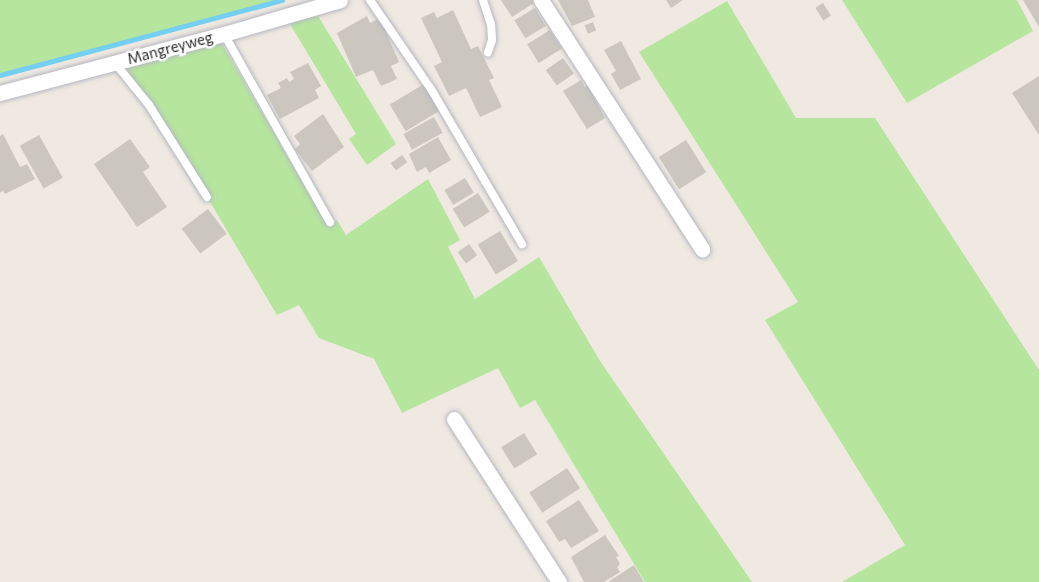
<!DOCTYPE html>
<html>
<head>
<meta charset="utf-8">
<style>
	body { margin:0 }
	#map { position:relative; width:1039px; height:582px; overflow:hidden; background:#efe9e1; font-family:Commissioner,sans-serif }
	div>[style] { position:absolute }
	.green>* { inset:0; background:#b6e59e }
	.stream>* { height:5px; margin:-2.5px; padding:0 2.5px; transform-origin:2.5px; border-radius:2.5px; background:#75cff0 }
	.building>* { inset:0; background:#cbc7bf; transform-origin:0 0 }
	.roads { filter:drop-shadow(0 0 2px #b4b7c1) drop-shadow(0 0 2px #b4b7c1) }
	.service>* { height:8px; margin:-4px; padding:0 4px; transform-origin:4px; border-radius:4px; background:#fff }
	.minor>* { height:15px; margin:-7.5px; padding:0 7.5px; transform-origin:7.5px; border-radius:7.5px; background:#fff }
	span { translate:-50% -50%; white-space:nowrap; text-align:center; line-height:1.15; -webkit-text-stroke:5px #fff; paint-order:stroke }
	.street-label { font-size:15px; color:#2e2e2e }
</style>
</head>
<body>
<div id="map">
	<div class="green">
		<div style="clip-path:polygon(0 0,282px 0,0 75px)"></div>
		<div style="clip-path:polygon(842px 0,1017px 0,1033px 31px,907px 103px)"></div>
		<div style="clip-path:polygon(727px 1px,796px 118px,875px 118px,1039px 370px,1039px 582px,842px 582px,905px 545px,765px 320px,798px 302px,639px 52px)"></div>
		<div style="clip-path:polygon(315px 11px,396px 144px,367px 165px,349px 139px,356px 134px,287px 19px)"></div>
		<div style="clip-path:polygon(221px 42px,328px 226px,337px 220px,346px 235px,428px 179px,460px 240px,448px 247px,475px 299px,539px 257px,600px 361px,752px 582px,645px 582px,535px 400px,520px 408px,498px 368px,402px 413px,374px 359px,319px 338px,299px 305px,277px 315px,152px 104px,124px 66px)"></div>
	</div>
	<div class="stream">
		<div style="left:0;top:75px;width:292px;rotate:-14.9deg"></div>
	</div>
	<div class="building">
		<div style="clip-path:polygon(501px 0,532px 0,534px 3px,512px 17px)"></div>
		<div style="clip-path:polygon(558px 0,588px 0,595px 17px,572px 26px)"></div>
		<div style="clip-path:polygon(666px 0,683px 0,671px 8px)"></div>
		<div style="clip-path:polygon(1023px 0,1039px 0,1039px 27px)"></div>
		<div style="left:823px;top:3px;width:15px;height:9px;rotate:58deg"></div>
		<div style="left:535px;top:8px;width:21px;height:24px;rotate:59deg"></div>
		<div style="clip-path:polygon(453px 10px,471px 49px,478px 46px,494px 78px,489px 80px,502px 107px,480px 117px,466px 88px,449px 96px,434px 66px,442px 62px,421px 18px,434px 12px,437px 18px)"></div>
		<div style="clip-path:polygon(367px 16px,370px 23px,380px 18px,399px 62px,391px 66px,397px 79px,381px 86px,373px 70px,356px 77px,337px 33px)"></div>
		<div style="left:593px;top:22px;width:9px;height:9px;rotate:69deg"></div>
		<div style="left:550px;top:30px;width:22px;height:27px;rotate:58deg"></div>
		<div style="clip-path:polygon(621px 41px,641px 79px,620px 90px,611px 74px,616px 71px,604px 50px)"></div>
		<div style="left:563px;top:58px;width:19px;height:21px;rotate:55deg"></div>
		<div style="clip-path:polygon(308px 63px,321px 86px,315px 90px,319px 98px,280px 119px,267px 95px,281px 88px,278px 83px,287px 78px,289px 82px,294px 79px,290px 72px)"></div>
		<div style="clip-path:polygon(1039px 76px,1039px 135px,1012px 93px)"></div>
		<div style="clip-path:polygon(581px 80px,585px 87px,588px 86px,605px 118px,587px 129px,563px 91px)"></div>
		<div style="left:424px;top:84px;width:31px;height:40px;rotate:59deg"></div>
		<div style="clip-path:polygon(323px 114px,344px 147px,312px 171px,295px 149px,300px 144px,294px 136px)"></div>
		<div style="left:434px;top:117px;width:18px;height:35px;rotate:61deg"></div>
		<div style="clip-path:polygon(3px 134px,20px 167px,27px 164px,35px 179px,5px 194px,3px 191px,0 193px,0 136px)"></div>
		<div style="left:39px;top:135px;width:49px;height:22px;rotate:61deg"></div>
		<div style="clip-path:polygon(438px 137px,451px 160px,429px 173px,426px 167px,417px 172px,409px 154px)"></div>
		<div style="clip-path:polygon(130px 139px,150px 167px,143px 172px,167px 207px,137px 227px,94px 164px)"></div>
		<div style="left:686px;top:140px;width:38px;height:32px;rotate:58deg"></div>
		<div style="left:402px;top:155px;width:9px;height:14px;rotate:54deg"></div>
		<div style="left:465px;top:178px;width:17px;height:24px;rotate:59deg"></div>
		<div style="left:478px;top:193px;width:22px;height:30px;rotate:58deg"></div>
		<div style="left:208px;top:209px;width:31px;height:33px;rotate:53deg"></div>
		<div style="left:500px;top:231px;width:35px;height:26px;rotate:59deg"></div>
		<div style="left:469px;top:244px;width:14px;height:14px;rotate:54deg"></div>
		<div style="left:524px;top:433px;width:25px;height:27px;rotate:58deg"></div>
		<div style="left:567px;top:468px;width:24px;height:45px;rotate:57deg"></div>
		<div style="clip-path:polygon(579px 500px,599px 531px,571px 548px,565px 539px,559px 542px,546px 521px)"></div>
		<div style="clip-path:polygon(605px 535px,619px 556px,616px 557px,620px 564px,617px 567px,620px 572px,604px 582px,584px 582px,571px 557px)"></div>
		<div style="clip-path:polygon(634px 565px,644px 582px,608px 582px)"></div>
	</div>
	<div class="roads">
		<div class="service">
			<div style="left:370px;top:0;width:108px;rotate:55.6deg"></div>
			<div style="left:431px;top:89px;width:180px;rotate:59.6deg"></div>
			<div style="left:483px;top:0;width:25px;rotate:72deg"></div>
			<div style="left:491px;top:24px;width:16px;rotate:86deg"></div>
			<div style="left:492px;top:40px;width:13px;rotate:108deg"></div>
			<div style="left:224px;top:34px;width:216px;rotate:60.6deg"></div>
			<div style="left:115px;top:63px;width:54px;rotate:51deg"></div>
			<div style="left:149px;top:105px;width:109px;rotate:57.8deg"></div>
		</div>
		<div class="minor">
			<div style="left:541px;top:0;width:297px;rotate:57.1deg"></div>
			<div style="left:0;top:93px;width:232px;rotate:-14.8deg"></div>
			<div style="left:224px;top:34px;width:121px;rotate:-16.3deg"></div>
			<div style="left:454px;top:419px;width:194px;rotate:57.2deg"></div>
		</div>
	</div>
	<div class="street-label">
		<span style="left:170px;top:48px;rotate:-15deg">Mangreyweg</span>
	</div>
</div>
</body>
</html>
